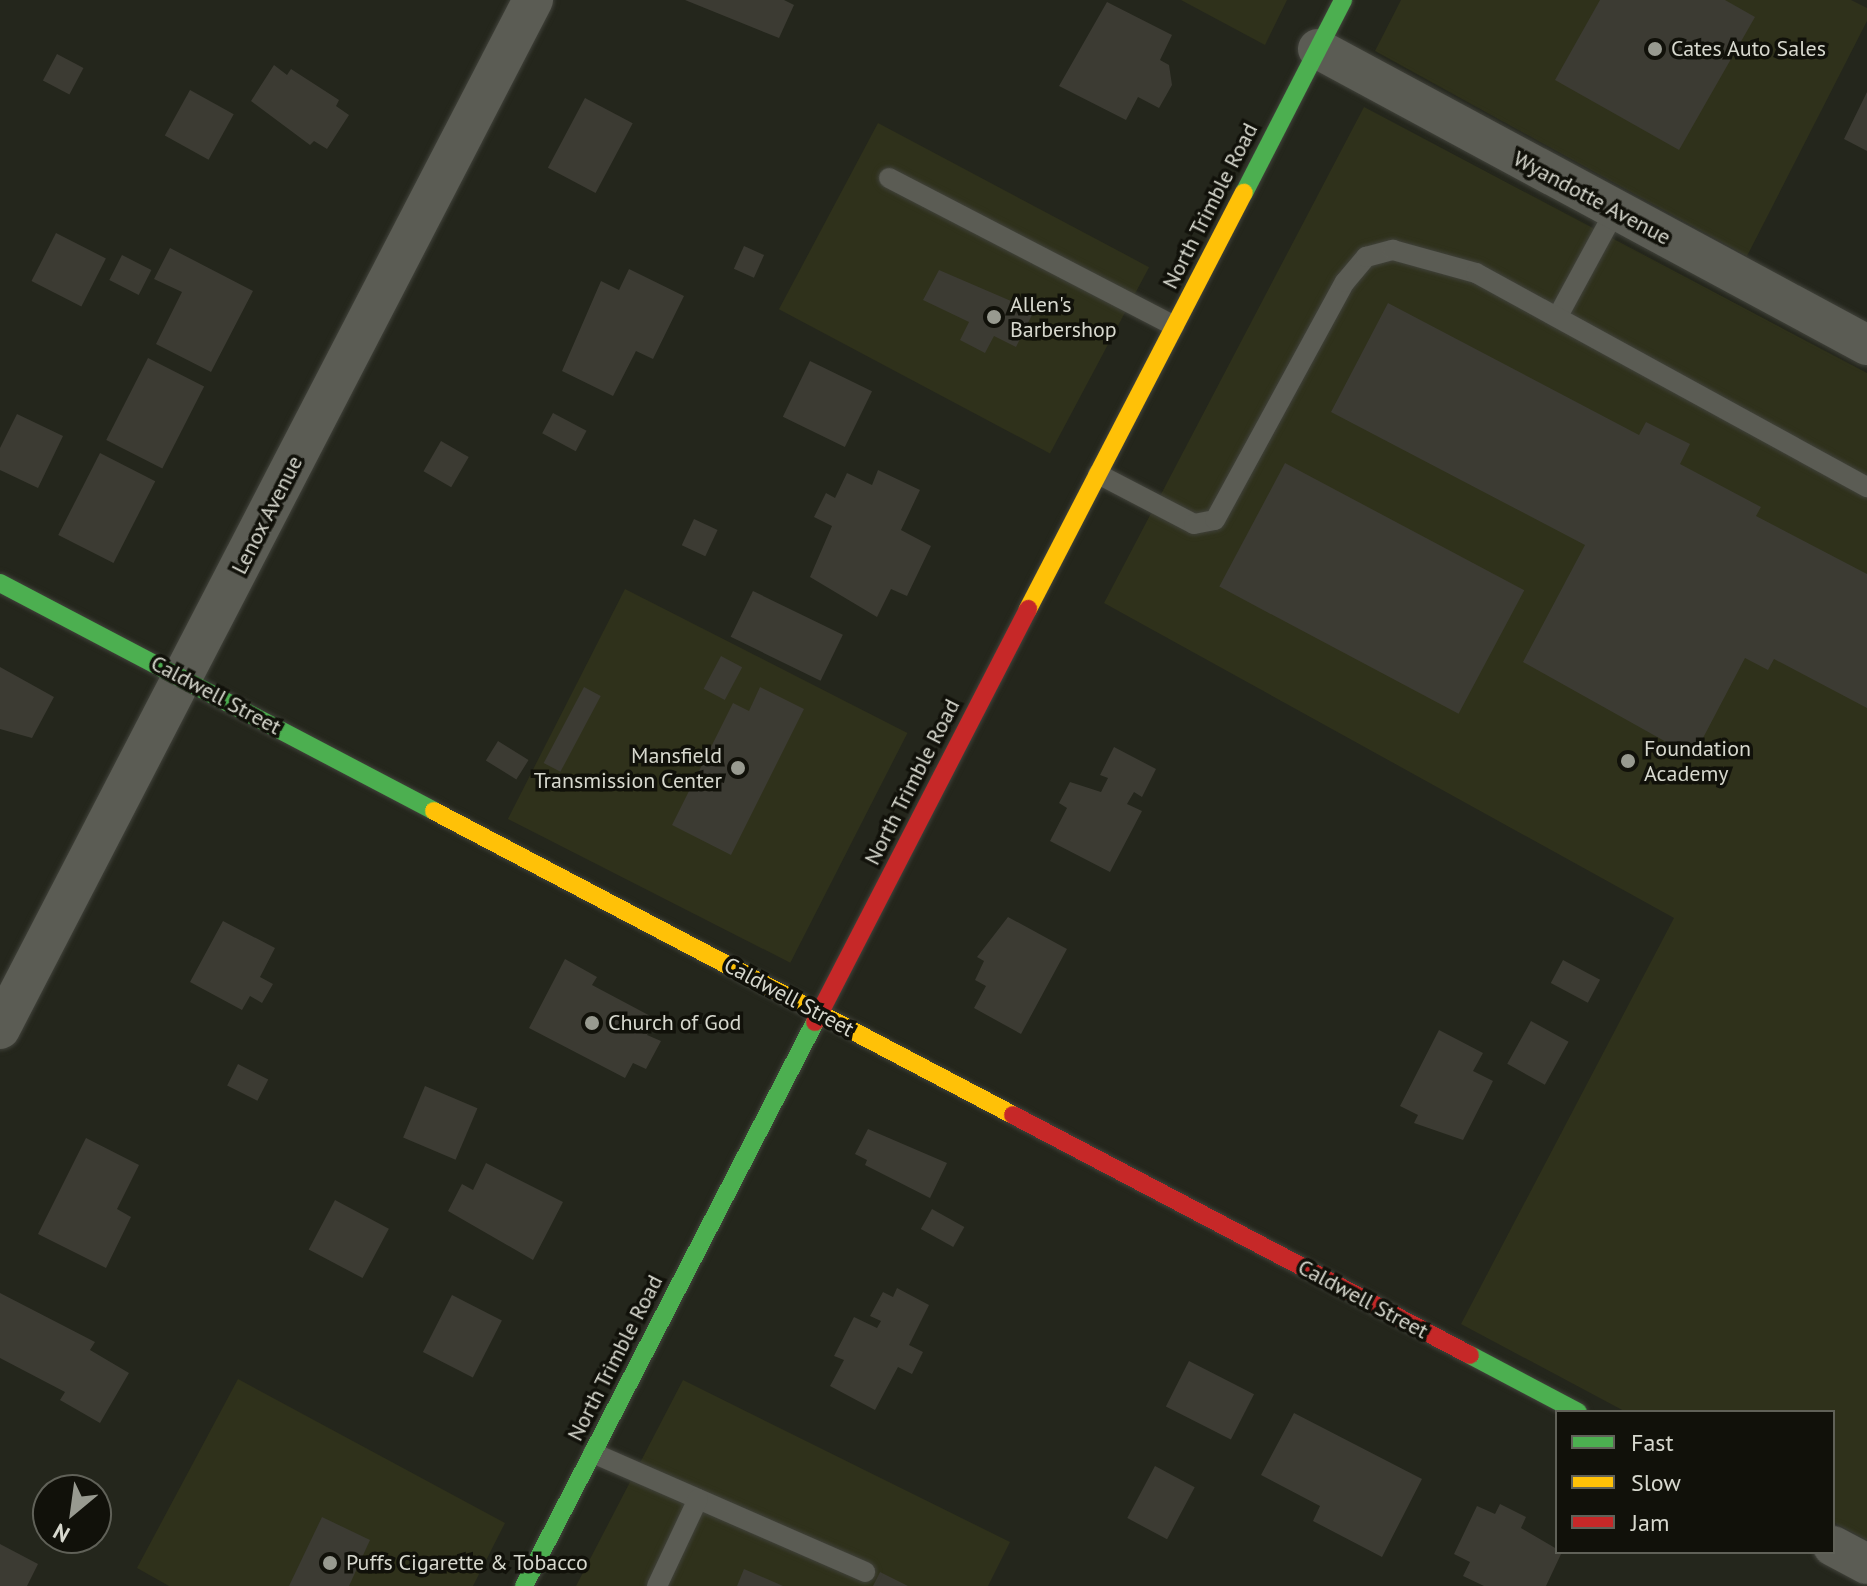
<!DOCTYPE html>
<html>
<head>
<meta charset="utf-8">
<style>
	body { margin:0 }
	#map { position:relative; width:1867px; height:1586px; overflow:hidden; background:#24261c; font-family:"PT Sans",sans-serif }
	div>[style] { position:absolute }
	.built>* { inset:0; background:#2f311b; transform-origin:0 0 }
	.building>* { inset:0; background:#3c3b33; transform-origin:0 0 }
	.roads { filter:drop-shadow(0 0 2px #41423b) drop-shadow(0 0 2px #41423b) }
	.lane>* { height:20px; margin:-10px; padding:0 10px; transform-origin:10px; border-radius:10px; background:#5b5c54 }
	.street>* { height:40px; margin:-20px; padding:0 20px; transform-origin:20px; border-radius:20px; background:#5b5c54 }
	.fast>* { height:18px; margin:-9px; padding:0 9px; transform-origin:9px; border-radius:9px; background:#4caf50 }
	.slow>* { height:18px; margin:-9px; padding:0 9px; transform-origin:9px; border-radius:9px; background:#ffc107 }
	.jam>* { height:18px; margin:-9px; padding:0 9px; transform-origin:9px; border-radius:9px; background:#c62828 }
	.dots>* { width:22px; height:22px; translate:-50% -50%; box-sizing:border-box; border:4px solid #11110a; border-radius:50% }
	span { translate:-50% -50%; white-space:nowrap; text-align:center; line-height:1.15; -webkit-text-stroke:7px #11110a; paint-order:stroke }
	.poi-label { font-size:22px; color:#d7d8ce }
	.left { translate:0 -50%; text-align:left }
	.right { translate:-100% -50%; text-align:right }
	.street-label { font-size:22px; color:#d7d8ce }
	.legend { position:absolute; left:1555px; top:1410px; width:280px; height:144px; box-sizing:border-box; background:#11110a; border:2px solid #606158; margin:0; padding:10px 14px; list-style:none; font-size:24px; color:#d7d8ce }
	.legend li { display:flex; align-items:center; gap:16px; height:40px }
	.legend b { width:40px; border:2px solid #606158 }
	.north { position:absolute; left:32px; top:1474px; width:80px; height:80px; box-sizing:border-box; background:#11110a; border:2px solid #606158; border-radius:50%; rotate:209deg; font-size:22px; font-weight:700; line-height:32px; text-align:center; color:#d7d8ce }
	.north::after { content:''; display:block; margin:auto; width:28px; height:36px; background:#989a90; clip-path:polygon(50% 0,100% 100%,50% 72%,0 100%) }
</style>
</head>
<body>
<div id="map">
	<div class="built">
		<div style="clip-path:polygon(1181px 0,1287px 0,1265px 45px)"></div>
		<div style="clip-path:polygon(1401px 0,1851px 0,1867px 8px,1867px 21px,1747px 256px,1375px 51px)"></div>
		<div style="clip-path:polygon(1364px 107px,1867px 373px,1867px 1540px,1833px 1522px,1833px 1412px,1626px 1412px,1461px 1324px,1674px 918px,1104px 603px)"></div>
		<div style="left:878px;top:123px;width:307px;height:211px;rotate:28deg"></div>
		<div style="left:625px;top:589px;width:317px;height:258px;rotate:27deg"></div>
		<div style="clip-path:polygon(238px 1379px,505px 1523px,473px 1586px,169px 1586px,137px 1568px)"></div>
		<div style="clip-path:polygon(683px 1380px,1010px 1542px,988px 1586px,576px 1586px)"></div>
	</div>
	<div class="building">
		<div style="clip-path:polygon(685px 0,784px 0,794px 5px,779px 38px)"></div>
		<div style="clip-path:polygon(1600px 0,1725px 0,1755px 17px,1679px 150px,1555px 80px)"></div>
		<div style="clip-path:polygon(1107px 2px,1172px 35px,1160px 60px,1169px 65px,1172px 85px,1159px 108px,1138px 97px,1126px 120px,1059px 86px)"></div>
		<div style="left:57px;top:54px;width:30px;height:30px;rotate:28deg"></div>
		<div style="clip-path:polygon(274px 65px,287px 75px,291px 69px,339px 100px,336px 106px,349px 115px,327px 149px,314px 141px,310px 145px,251px 101px)"></div>
		<div style="left:190px;top:90px;width:50px;height:52px;rotate:29deg"></div>
		<div style="clip-path:polygon(1867px 92px,1867px 151px,1844px 139px)"></div>
		<div style="left:585px;top:98px;width:54px;height:79px;rotate:28deg"></div>
		<div style="left:56px;top:233px;width:56px;height:54px;rotate:27deg"></div>
		<div style="left:744px;top:246px;width:22px;height:25px;rotate:24deg"></div>
		<div style="clip-path:polygon(170px 248px,253px 291px,211px 372px,156px 344px,182px 292px,154px 279px)"></div>
		<div style="left:122px;top:255px;width:33px;height:28px;rotate:27deg"></div>
		<div style="clip-path:polygon(629px 269px,684px 296px,653px 359px,636px 351px,613px 396px,562px 371px,601px 281px,619px 290px)"></div>
		<div style="clip-path:polygon(939px 270px,1034px 311px,1016px 347px,994px 336px,985px 353px,960px 340px,969px 322px,923px 300px)"></div>
		<div style="clip-path:polygon(1388px 303px,1639px 435px,1646px 422px,1690px 444px,1680px 464px,1761px 507px,1756px 516px,1867px 574px,1867px 708px,1774px 659px,1768px 670px,1745px 658px,1693px 757px,1523px 662px,1585px 545px,1331px 412px)"></div>
		<div style="left:148px;top:358px;width:63px;height:92px;rotate:27deg"></div>
		<div style="left:810px;top:361px;width:69px;height:62px;rotate:26deg"></div>
		<div style="left:553px;top:413px;width:38px;height:23px;rotate:28deg"></div>
		<div style="clip-path:polygon(17px 414px,63px 436px,38px 488px,0 470px,0 448px)"></div>
		<div style="left:441px;top:441px;width:32px;height:35px;rotate:30deg"></div>
		<div style="left:100px;top:453px;width:62px;height:92px;rotate:27deg"></div>
		<div style="left:1285px;top:463px;width:271px;height:140px;rotate:28deg"></div>
		<div style="clip-path:polygon(878px 470px,920px 490px,901px 530px,931px 546px,907px 596px,891px 589px,877px 617px,810px 577px,832px 526px,814px 517px,826px 493px,835px 498px,847px 473px,872px 485px)"></div>
		<div style="left:694px;top:519px;width:26px;height:29px;rotate:25deg"></div>
		<div style="left:753px;top:591px;width:100px;height:51px;rotate:26deg"></div>
		<div style="left:721px;top:656px;width:24px;height:37px;rotate:28deg"></div>
		<div style="clip-path:polygon(0 667px,54px 697px,32px 738px,0 729px)"></div>
		<div style="left:584px;top:687px;width:19px;height:86px;rotate:28deg"></div>
		<div style="clip-path:polygon(760px 687px,804px 709px,731px 855px,672px 825px,733px 703px,749px 711px)"></div>
		<div style="left:498px;top:741px;width:36px;height:23px;rotate:32deg"></div>
		<div style="clip-path:polygon(1114px 747px,1156px 769px,1142px 797px,1134px 792px,1127px 804px,1142px 811px,1110px 872px,1050px 841px,1067px 808px,1059px 803px,1070px 782px,1101px 792px,1108px 778px,1100px 775px)"></div>
		<div style="clip-path:polygon(1008px 917px,1067px 949px,1021px 1034px,974px 1008px,986px 986px,975px 980px,984px 961px,977px 957px)"></div>
		<div style="clip-path:polygon(223px 921px,275px 948px,260px 977px,273px 984px,262px 1003px,250px 996px,242px 1010px,190px 982px)"></div>
		<div style="clip-path:polygon(565px 959px,597px 977px,592px 985px,656px 1019px,647px 1035px,661px 1041px,646px 1069px,633px 1063px,625px 1078px,529px 1028px)"></div>
		<div style="left:1563px;top:960px;width:42px;height:26px;rotate:28deg"></div>
		<div style="left:1531px;top:1021px;width:43px;height:49px;rotate:29deg"></div>
		<div style="clip-path:polygon(1439px 1030px,1483px 1053px,1473px 1071px,1493px 1081px,1463px 1140px,1414px 1123px,1418px 1115px,1400px 1106px)"></div>
		<div style="left:238px;top:1064px;width:34px;height:24px;rotate:27deg"></div>
		<div style="left:425px;top:1086px;width:57px;height:56px;rotate:23deg"></div>
		<div style="clip-path:polygon(868px 1129px,947px 1163px,930px 1198px,865px 1165px,867px 1160px,855px 1154px)"></div>
		<div style="clip-path:polygon(86px 1138px,139px 1165px,117px 1209px,131px 1217px,106px 1268px,38px 1234px)"></div>
		<div style="clip-path:polygon(486px 1163px,563px 1202px,533px 1260px,448px 1211px,462px 1184px,473px 1190px)"></div>
		<div style="left:335px;top:1200px;width:61px;height:56px;rotate:28deg"></div>
		<div style="left:932px;top:1209px;width:37px;height:23px;rotate:29deg"></div>
		<div style="clip-path:polygon(897px 1288px,929px 1305px,909px 1345px,923px 1352px,912px 1374px,898px 1367px,875px 1410px,830px 1386px,844px 1360px,834px 1356px,854px 1317px,877px 1328px,881px 1321px,870px 1316px,883px 1292px,893px 1297px)"></div>
		<div style="clip-path:polygon(0 1293px,95px 1342px,90px 1350px,129px 1373px,100px 1423px,60px 1400px,65px 1392px,0 1358px)"></div>
		<div style="left:452px;top:1295px;width:56px;height:64px;rotate:27deg"></div>
		<div style="left:1189px;top:1361px;width:73px;height:51px;rotate:27deg"></div>
		<div style="clip-path:polygon(1294px 1413px,1422px 1479px,1382px 1557px,1313px 1521px,1320px 1506px,1261px 1475px)"></div>
		<div style="left:1155px;top:1466px;width:45px;height:59px;rotate:28deg"></div>
		<div style="clip-path:polygon(1500px 1504px,1526px 1517px,1521px 1528px,1562px 1552px,1546px 1586px,1484px 1586px,1463px 1576px,1470px 1562px,1454px 1554px,1477px 1506px,1495px 1514px)"></div>
		<div style="clip-path:polygon(322px 1517px,370px 1540px,349px 1586px,289px 1586px)"></div>
		<div style="clip-path:polygon(0 1544px,38px 1564px,27px 1586px,0 1586px)"></div>
		<div style="clip-path:polygon(744px 1569px,783px 1586px,737px 1586px)"></div>
		<div style="clip-path:polygon(880px 1572px,908px 1586px,873px 1586px)"></div>
	</div>
	<div class="roads">
		<div class="lane">
			<div style="left:889px;top:178px;width:321px;rotate:27.4deg"></div>
			<div style="left:1558px;top:316px;width:119px;rotate:-61.5deg"></div>
			<div style="left:1098px;top:474px;width:108px;rotate:27.5deg"></div>
			<div style="left:1194px;top:524px;width:21px;rotate:-11deg"></div>
			<div style="left:1215px;top:520px;width:271px;rotate:-61.4deg"></div>
			<div style="left:1345px;top:282px;width:33px;rotate:-50deg"></div>
			<div style="left:1366px;top:257px;width:28px;rotate:-15deg"></div>
			<div style="left:1393px;top:250px;width:86px;rotate:15.5deg"></div>
			<div style="left:1476px;top:273px;width:446px;rotate:28.7deg"></div>
			<div style="left:593px;top:1453px;width:297px;rotate:23.6deg"></div>
			<div style="left:657px;top:1586px;width:96px;rotate:-64.8deg"></div>
		</div>
		<div class="street">
			<div style="left:1318px;top:49px;width:624px;rotate:28.33deg"></div>
			<div style="left:0;top:1029px;width:1159px;rotate:-62.62deg"></div>
			<div style="left:1833px;top:1546px;width:38px;rotate:28deg"></div>
		</div>
		<div class="fast">
			<div style="left:1244px;top:193px;width:217px;rotate:-62.8deg"></div>
			<div style="left:0;top:583px;width:490px;rotate:27.7deg"></div>
			<div style="left:1470px;top:1355px;width:122px;rotate:27.8deg"></div>
			<div style="left:524px;top:1586px;width:635px;rotate:-62.71deg"></div>
		</div>
		<div class="slow">
			<div style="left:1028px;top:609px;width:469px;rotate:-62.6deg"></div>
			<div style="left:434px;top:811px;width:654px;rotate:27.7deg"></div>
		</div>
		<div class="jam">
			<div style="left:815px;top:1022px;width:465px;rotate:-62.7deg"></div>
			<div style="left:1013px;top:1115px;width:516px;rotate:27.71deg"></div>
		</div>
	</div>
	<div class="dots">
		<div style="left:1655px;top:49px;background:#989a90"></div>
		<div style="left:994px;top:317px;background:#989a90"></div>
		<div style="left:1628px;top:761px;background:#989a90"></div>
		<div style="left:738px;top:768px;background:#989a90"></div>
		<div style="left:592px;top:1023px;background:#989a90"></div>
		<div style="left:330px;top:1563px;background:#989a90"></div>
	</div>
	<div class="poi-label">
		<span class="left" style="left:1671px;top:49px">Cates Auto Sales</span>
		<span class="left" style="left:1010px;top:317px">Allen's<br>Barbershop</span>
		<span class="left" style="left:1644px;top:761px">Foundation<br>Academy</span>
		<span class="right" style="left:722px;top:768px">Mansfield<br>Transmission Center</span>
		<span class="left" style="left:608px;top:1023px">Church of God</span>
		<span class="left" style="left:346px;top:1563px">Puffs Cigarette &amp; Tobacco</span>
	</div>
	<div class="street-label">
		<span style="left:1592px;top:198px;rotate:28deg">Wyandotte Avenue</span>
		<span style="left:1210px;top:206px;rotate:-63deg">North Trimble Road</span>
		<span style="left:267px;top:515px;rotate:-63deg">Lenox Avenue</span>
		<span style="left:216px;top:695px;rotate:28deg">Caldwell Street</span>
		<span style="left:912px;top:782px;rotate:-63deg">North Trimble Road</span>
		<span style="left:789px;top:997px;rotate:28deg">Caldwell Street</span>
		<span style="left:1363px;top:1299px;rotate:28deg">Caldwell Street</span>
		<span style="left:615px;top:1358px;rotate:-63deg">North Trimble Road</span>
	</div>
	<ul class="legend">
	<li><b style="height:10px;background:#4caf50"></b>Fast</li>
	<li><b style="height:10px;background:#ffc107"></b>Slow</li>
	<li><b style="height:10px;background:#c62828"></b>Jam</li>
	</ul>
	<div class="north">N</div>
</div>
</body>
</html>
